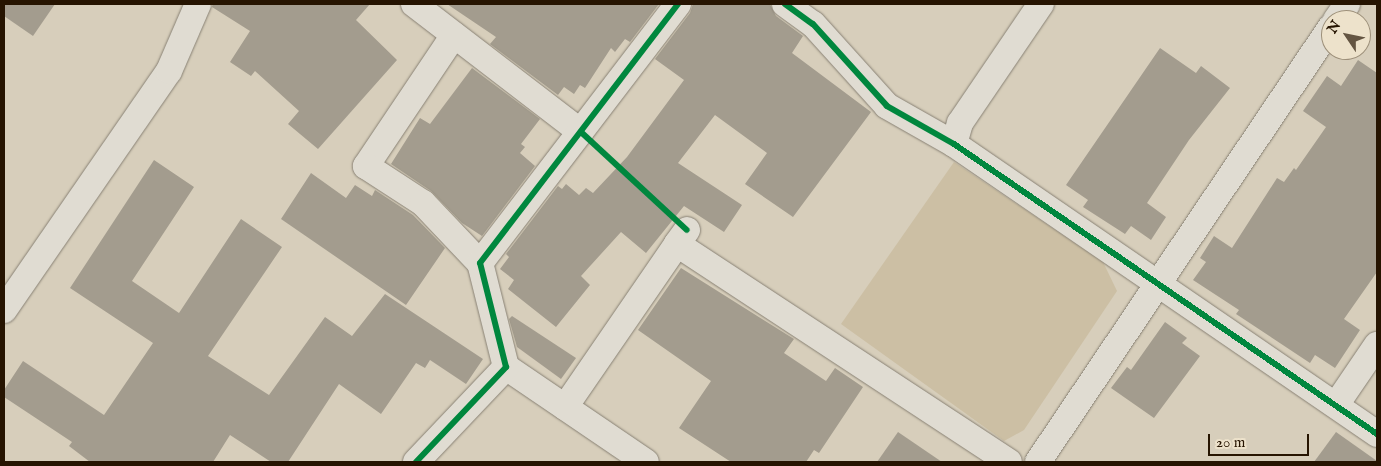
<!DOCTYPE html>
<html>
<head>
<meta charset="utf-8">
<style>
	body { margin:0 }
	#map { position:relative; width:1381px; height:466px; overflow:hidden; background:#d7cebb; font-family:"IM FELL English",serif }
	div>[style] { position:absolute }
	.green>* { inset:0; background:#ccbfa4 }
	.building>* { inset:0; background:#a39c8e }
	.roads { filter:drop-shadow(0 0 1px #888174) drop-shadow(0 0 1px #888174) }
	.minor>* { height:26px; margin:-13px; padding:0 13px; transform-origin:13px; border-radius:13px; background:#e0dcd2 }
	.cycleway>* { height:6px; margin:-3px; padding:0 3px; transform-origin:3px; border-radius:3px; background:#00873e }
	span { translate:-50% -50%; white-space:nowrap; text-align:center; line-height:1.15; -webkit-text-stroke:4px #ede2cb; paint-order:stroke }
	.frame { position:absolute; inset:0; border:5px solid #261401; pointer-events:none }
	.north { position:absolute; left:1321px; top:10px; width:50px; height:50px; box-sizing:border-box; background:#ede2cb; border:1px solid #9d907a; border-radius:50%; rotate:304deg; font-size:14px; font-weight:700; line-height:20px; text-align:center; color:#261401 }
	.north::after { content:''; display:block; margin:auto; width:18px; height:22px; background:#645542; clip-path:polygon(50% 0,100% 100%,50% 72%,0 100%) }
	.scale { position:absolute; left:1208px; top:434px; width:101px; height:22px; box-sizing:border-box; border:2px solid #261401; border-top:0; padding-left:6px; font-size:15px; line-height:18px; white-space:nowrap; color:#261401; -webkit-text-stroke:4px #ede2cb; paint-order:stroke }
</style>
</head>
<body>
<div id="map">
	<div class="green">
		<div style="clip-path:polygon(954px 162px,1103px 262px,1117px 291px,1024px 430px,1004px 441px,841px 324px)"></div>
	</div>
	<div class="building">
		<div style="clip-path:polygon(4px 4px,55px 4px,33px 36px,4px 16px)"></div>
		<div style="clip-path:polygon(213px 4px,370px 4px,356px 20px,397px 60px,318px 149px,288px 124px,299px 111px,255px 71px,251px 76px,230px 62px,250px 31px,212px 7px)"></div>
		<div style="clip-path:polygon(447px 4px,659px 4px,630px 42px,625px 39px,615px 52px,611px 48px,585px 88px,580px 85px,574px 94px,564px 87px,558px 95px,490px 44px,496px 37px)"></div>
		<div style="clip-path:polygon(693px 4px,770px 4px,776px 16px,803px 36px,792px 53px,871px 112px,793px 217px,745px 184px,767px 153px,715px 115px,678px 163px,742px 205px,724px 232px,684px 206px,646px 253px,621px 232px,581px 276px,590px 285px,556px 327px,508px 289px,514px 280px,500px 269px,509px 257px,506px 254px,558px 186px,562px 189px,566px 184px,579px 195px,586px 188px,593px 193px,627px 157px,684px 80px,655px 59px,690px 13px)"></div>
		<div style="clip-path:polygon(1160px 48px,1196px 73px,1201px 66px,1230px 88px,1189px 140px,1147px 203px,1166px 217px,1151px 240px,1131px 226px,1125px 234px,1083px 207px,1088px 200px,1066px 185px)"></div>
		<div style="clip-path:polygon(1358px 60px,1377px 73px,1377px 272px,1344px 319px,1360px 330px,1335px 368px,1315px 355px,1310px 363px,1236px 314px,1239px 310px,1193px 280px,1206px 262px,1200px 258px,1214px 236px,1232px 248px,1277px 178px,1284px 182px,1294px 168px,1296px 170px,1326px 127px,1303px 111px,1327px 76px,1341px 86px)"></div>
		<div style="clip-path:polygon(472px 68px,540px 119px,521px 144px,525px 147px,520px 153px,535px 166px,482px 236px,462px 223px,431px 191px,391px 164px,420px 118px,430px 124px)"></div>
		<div style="clip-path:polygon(154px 160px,194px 187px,132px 281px,179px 313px,241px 219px,282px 247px,208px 356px,269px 395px,325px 317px,352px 336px,385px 294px,483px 359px,466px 384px,430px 360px,425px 368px,416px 363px,381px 414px,339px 384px,288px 462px,271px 462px,230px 435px,213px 462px,90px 462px,69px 446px,72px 442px,4px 397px,4px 390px,23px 361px,104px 415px,153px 343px,70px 288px)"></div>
		<div style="clip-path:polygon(311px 173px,346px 198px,355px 185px,372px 196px,375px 190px,413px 215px,445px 248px,406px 305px,281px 219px)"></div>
		<div style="clip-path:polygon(681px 268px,794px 339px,784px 353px,826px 381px,835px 368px,863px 387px,819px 453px,814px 450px,806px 462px,731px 462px,679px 428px,711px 381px,638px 330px)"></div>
		<div style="clip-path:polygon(512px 316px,576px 358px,561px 379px,517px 347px,509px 319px)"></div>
		<div style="clip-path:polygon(1165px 322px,1187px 338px,1182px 343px,1200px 356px,1154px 418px,1111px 388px,1127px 367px,1131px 370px)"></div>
		<div style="clip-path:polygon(898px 432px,942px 462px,877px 462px)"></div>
		<div style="clip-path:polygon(1336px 432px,1377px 461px,1377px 462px,1314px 462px)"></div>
	</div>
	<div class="roads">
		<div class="minor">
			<div style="left:414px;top:4px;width:210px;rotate:37.5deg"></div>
			<div style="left:785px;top:4px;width:34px;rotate:36deg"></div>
			<div style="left:813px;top:24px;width:110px;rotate:47.9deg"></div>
			<div style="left:887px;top:106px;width:77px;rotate:29.6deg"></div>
			<div style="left:954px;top:144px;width:513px;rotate:34.43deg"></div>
			<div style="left:1336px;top:20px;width:19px;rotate:-55deg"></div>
			<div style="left:454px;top:35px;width:158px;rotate:123.9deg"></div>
			<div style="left:366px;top:166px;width:68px;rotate:33deg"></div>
			<div style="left:423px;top:203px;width:83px;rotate:46.5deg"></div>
			<div style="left:954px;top:144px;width:22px;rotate:-74deg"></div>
			<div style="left:960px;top:123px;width:144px;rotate:-55.8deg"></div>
			<div style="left:687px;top:230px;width:17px;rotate:126deg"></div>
			<div style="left:677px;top:244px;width:397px;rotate:33.3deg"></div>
			<div style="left:4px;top:310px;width:290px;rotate:-55.4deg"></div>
			<div style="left:169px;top:71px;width:73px;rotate:-66.6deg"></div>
			<div style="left:506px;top:367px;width:169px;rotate:34.2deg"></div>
			<div style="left:1336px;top:405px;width:73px;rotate:-55.7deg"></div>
			<div style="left:565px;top:407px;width:198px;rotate:-55.5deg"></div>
			<div style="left:416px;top:462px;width:131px;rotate:-46.5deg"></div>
			<div style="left:506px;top:367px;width:107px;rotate:-104deg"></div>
			<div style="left:480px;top:263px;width:326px;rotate:-52.6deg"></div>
			<div style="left:1038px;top:462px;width:524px;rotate:-56.04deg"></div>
		</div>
	</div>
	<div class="cycleway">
		<div style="left:785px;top:4px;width:34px;rotate:36deg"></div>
		<div style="left:813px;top:24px;width:110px;rotate:47.9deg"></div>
		<div style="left:887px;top:106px;width:77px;rotate:29.6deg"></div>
		<div style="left:954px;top:144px;width:513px;rotate:34.43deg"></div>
		<div style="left:581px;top:132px;width:144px;rotate:42.8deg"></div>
		<div style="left:416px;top:462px;width:131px;rotate:-46.5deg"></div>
		<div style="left:506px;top:367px;width:107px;rotate:-104deg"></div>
		<div style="left:480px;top:263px;width:326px;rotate:-52.6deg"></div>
	</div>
	<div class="frame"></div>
	<div class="north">N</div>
	<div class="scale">20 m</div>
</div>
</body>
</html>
